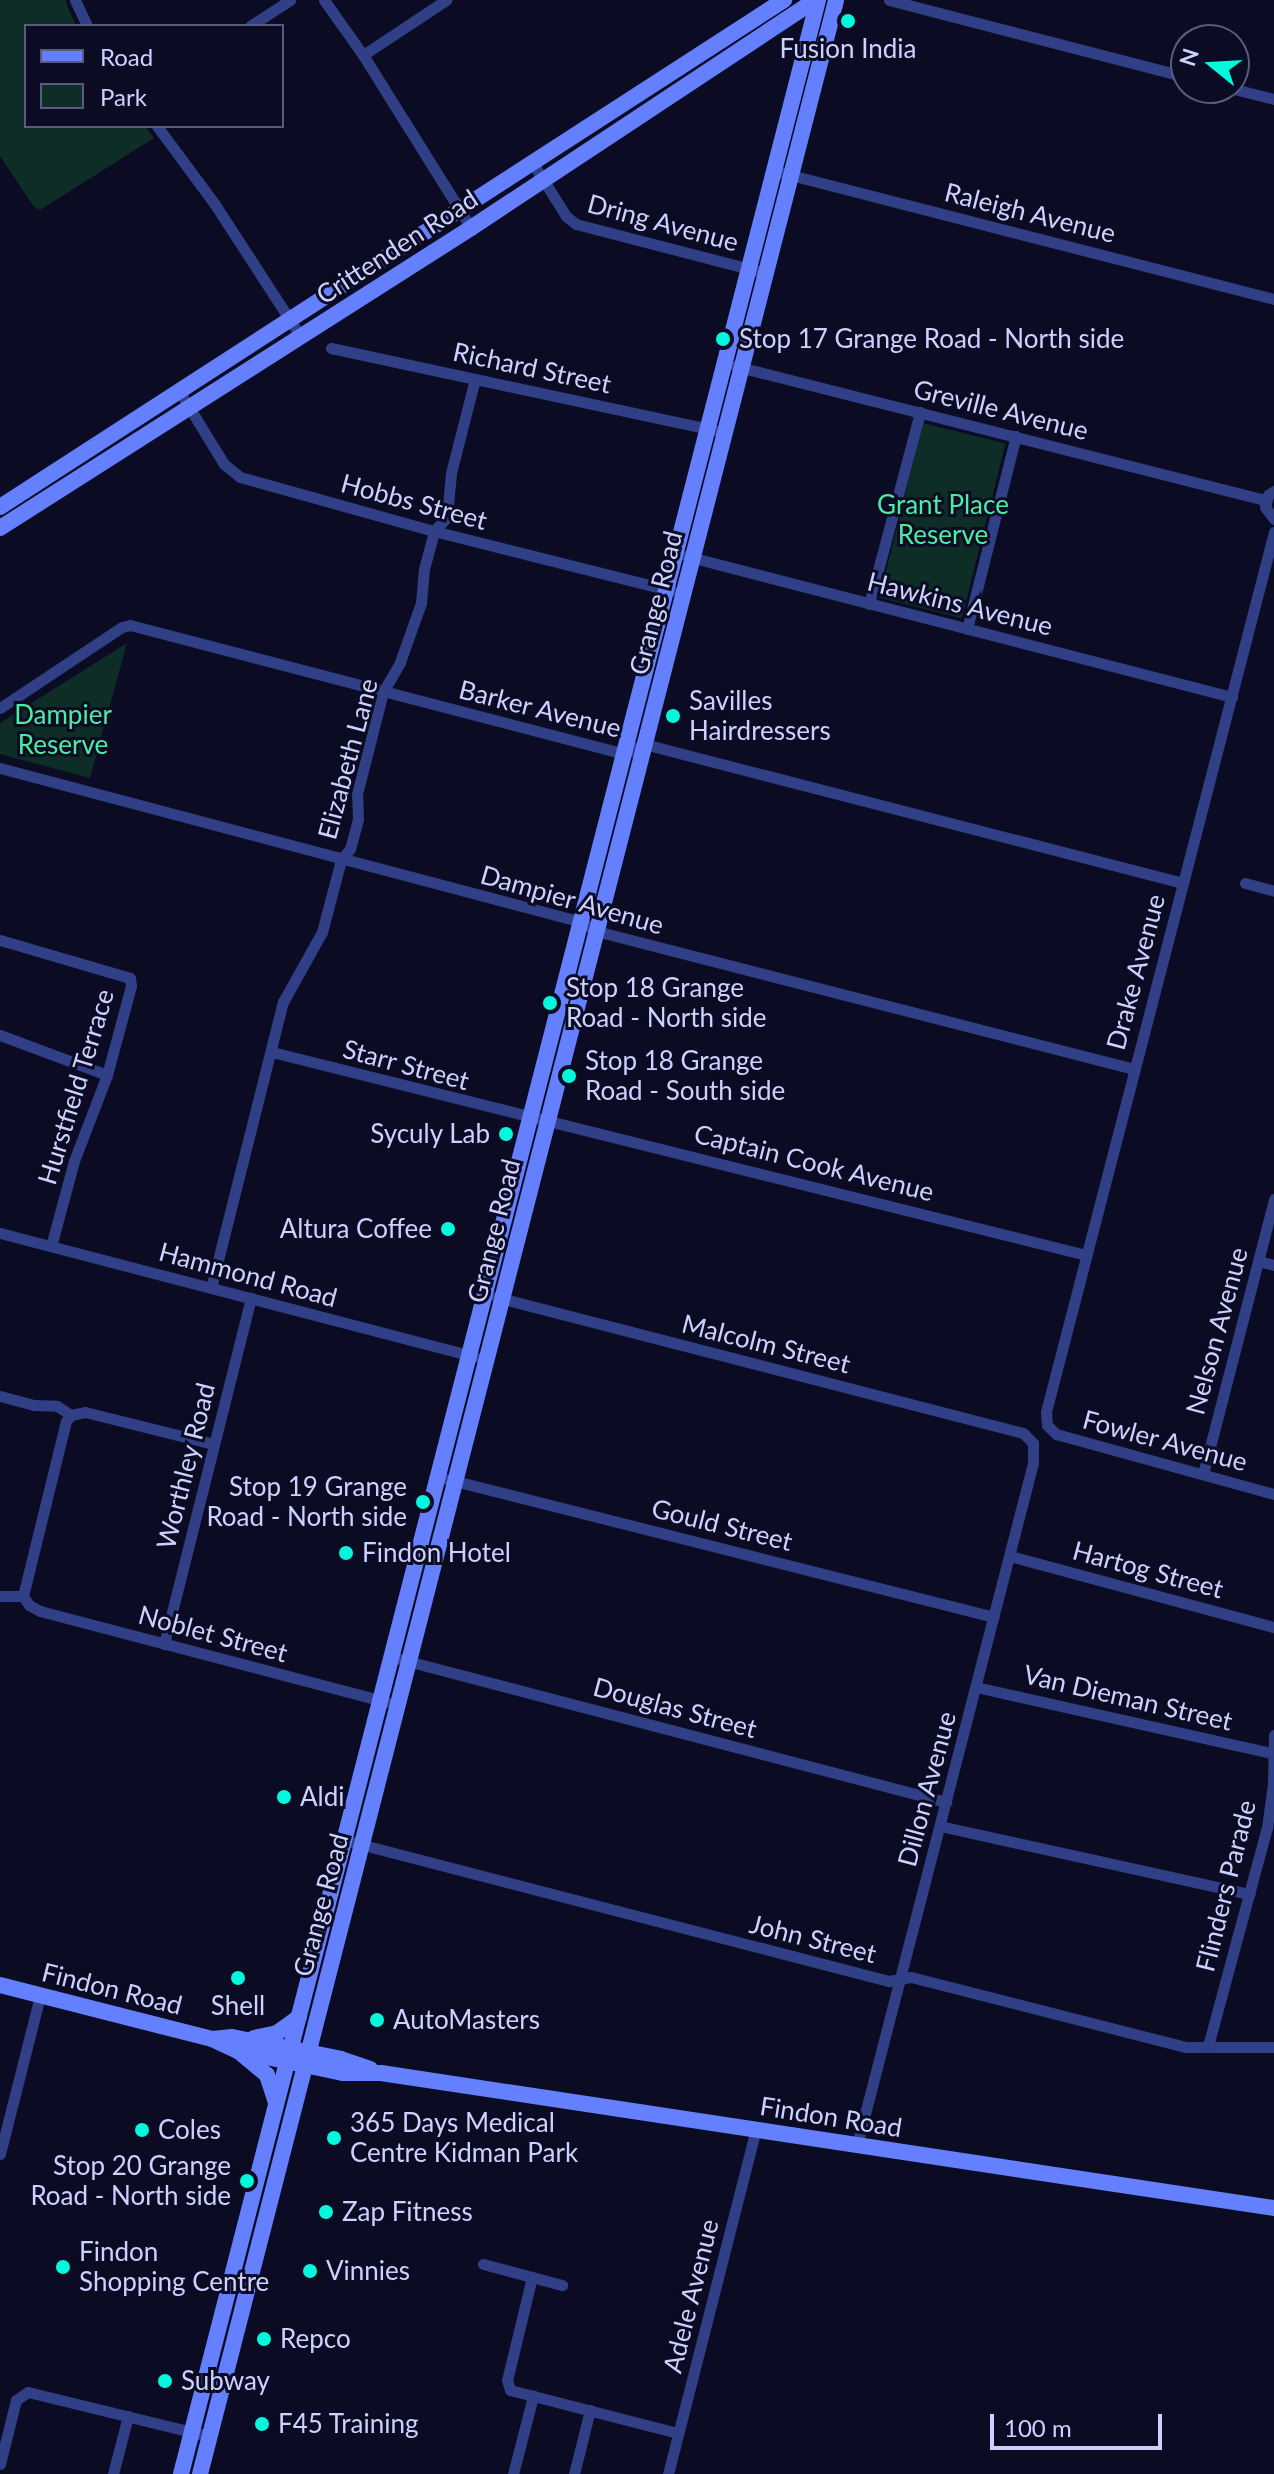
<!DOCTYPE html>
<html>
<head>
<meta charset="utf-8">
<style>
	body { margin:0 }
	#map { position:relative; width:1274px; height:2474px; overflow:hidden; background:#0b0c23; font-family:Lato,sans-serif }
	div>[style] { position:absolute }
	.green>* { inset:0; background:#0d2d26; transform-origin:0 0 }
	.minor>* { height:11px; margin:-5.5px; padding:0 5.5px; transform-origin:5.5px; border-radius:5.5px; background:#313f87 }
	.secondary>* { height:16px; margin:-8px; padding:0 8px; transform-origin:8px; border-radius:8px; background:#6480ff }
	.dots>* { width:22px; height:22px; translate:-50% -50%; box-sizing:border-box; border:4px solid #0b0c23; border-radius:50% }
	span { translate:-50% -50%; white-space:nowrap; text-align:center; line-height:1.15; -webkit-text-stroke:6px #0b0c23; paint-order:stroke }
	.poi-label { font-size:26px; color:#cdd1ff }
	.left { translate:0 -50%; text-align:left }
	.right { translate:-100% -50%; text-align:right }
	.street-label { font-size:26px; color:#cdd1ff }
	.park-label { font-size:26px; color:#4ceca3 }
	.legend { position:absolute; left:24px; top:24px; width:260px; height:104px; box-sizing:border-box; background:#0b0c23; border:2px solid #595b7b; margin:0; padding:10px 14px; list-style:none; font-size:24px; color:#cdd1ff }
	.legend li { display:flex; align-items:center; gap:16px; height:40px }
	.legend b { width:40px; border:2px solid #595b7b }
	.north { position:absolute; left:1170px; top:24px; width:80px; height:80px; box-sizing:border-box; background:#0b0c23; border:2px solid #595b7b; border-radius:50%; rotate:288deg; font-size:22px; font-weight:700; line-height:32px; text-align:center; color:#cdd1ff }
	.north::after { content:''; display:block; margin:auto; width:28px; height:36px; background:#00f8dd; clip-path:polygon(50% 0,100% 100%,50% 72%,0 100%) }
	.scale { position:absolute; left:990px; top:2414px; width:172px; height:36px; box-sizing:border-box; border:4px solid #cdd1ff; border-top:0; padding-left:10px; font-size:24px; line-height:28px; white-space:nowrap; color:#cdd1ff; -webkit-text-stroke:6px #0b0c23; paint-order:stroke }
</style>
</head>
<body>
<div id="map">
	<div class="green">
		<div style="clip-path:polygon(0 0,65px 0,76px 26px,26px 26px,26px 126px,145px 126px,154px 138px,40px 210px,34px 207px,0 156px)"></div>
		<div style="left:923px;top:423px;width:85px;height:180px;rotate:14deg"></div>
		<div style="clip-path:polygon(127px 643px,90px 778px,0 754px,0 723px)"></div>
	</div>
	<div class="minor">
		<div style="left:75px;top:0;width:29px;rotate:65deg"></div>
		<div style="left:324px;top:0;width:67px;rotate:54.7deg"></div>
		<div style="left:363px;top:55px;width:204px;rotate:58deg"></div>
		<div style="left:889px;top:0;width:307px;rotate:14.5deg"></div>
		<div style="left:250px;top:26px;width:48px;rotate:-33deg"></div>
		<div style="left:363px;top:55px;width:100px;rotate:-33.5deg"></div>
		<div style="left:1230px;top:88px;width:45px;rotate:14deg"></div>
		<div style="left:157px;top:126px;width:96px;rotate:53.5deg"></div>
		<div style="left:214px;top:203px;width:160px;rotate:57deg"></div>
		<div style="left:532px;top:162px;width:64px;rotate:57.8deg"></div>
		<div style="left:566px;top:216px;width:13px;rotate:39deg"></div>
		<div style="left:576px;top:224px;width:196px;rotate:14.5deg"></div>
		<div style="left:775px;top:171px;width:515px;rotate:14.39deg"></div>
		<div style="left:331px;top:348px;width:392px;rotate:12.1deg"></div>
		<div style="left:735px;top:366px;width:547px;rotate:14.19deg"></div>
		<div style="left:178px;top:389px;width:88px;rotate:58.5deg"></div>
		<div style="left:224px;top:464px;width:21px;rotate:39deg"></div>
		<div style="left:240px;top:477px;width:201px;rotate:15.6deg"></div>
		<div style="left:434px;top:531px;width:245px;rotate:14.1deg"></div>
		<div style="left:1274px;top:491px;width:7px;rotate:146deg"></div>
		<div style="left:1268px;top:495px;width:12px;rotate:104deg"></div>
		<div style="left:1265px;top:507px;width:15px;rotate:53deg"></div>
		<div style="left:1274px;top:532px;width:909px;rotate:104.53deg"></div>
		<div style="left:1046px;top:1412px;width:13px;rotate:86deg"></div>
		<div style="left:1047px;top:1425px;width:13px;rotate:45deg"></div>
		<div style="left:1056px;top:1434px;width:226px;rotate:15.4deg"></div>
		<div style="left:686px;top:556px;width:564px;rotate:14.48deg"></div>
		<div style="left:869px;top:604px;width:199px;rotate:-75.1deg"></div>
		<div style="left:967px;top:629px;width:199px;rotate:-75.8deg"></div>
		<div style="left:0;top:708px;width:146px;rotate:-33.6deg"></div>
		<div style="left:122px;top:627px;width:8px;rotate:-14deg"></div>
		<div style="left:130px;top:625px;width:512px;rotate:14.61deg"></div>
		<div style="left:625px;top:754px;width:21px;rotate:-28deg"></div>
		<div style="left:644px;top:744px;width:557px;rotate:14.46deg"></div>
		<div style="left:0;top:768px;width:602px;rotate:14.82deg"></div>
		<div style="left:582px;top:922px;width:17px;rotate:33deg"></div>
		<div style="left:596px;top:931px;width:555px;rotate:14.39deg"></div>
		<div style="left:1245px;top:883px;width:30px;rotate:15deg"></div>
		<div style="left:0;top:940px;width:135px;rotate:16.3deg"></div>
		<div style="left:130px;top:978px;width:8px;rotate:83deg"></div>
		<div style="left:131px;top:986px;width:92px;rotate:105.1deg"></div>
		<div style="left:107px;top:1075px;width:92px;rotate:111deg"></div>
		<div style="left:74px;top:1161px;width:88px;rotate:105.1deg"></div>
		<div style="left:0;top:1035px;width:114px;rotate:20.5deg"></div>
		<div style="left:272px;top:1052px;width:839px;rotate:14deg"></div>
		<div style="left:0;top:1233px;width:491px;rotate:14.6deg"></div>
		<div style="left:1258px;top:1261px;width:16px;rotate:14deg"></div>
		<div style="left:211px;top:1288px;width:295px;rotate:-75.9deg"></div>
		<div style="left:283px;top:1002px;width:80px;rotate:-60.9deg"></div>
		<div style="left:322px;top:932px;width:74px;rotate:-75.2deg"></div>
		<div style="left:341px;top:860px;width:14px;rotate:-51deg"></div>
		<div style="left:350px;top:849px;width:31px;rotate:-75deg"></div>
		<div style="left:358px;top:819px;width:25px;rotate:-92deg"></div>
		<div style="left:357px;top:794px;width:105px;rotate:-75.7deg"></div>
		<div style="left:383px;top:692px;width:34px;rotate:-60deg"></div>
		<div style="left:400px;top:662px;width:63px;rotate:-70.4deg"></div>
		<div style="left:421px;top:603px;width:34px;rotate:-85deg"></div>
		<div style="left:424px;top:569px;width:39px;rotate:-75deg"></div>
		<div style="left:434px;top:531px;width:19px;rotate:-47deg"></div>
		<div style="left:447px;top:517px;width:44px;rotate:-84.8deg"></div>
		<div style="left:451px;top:473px;width:97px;rotate:-75.7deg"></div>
		<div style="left:496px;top:1297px;width:544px;rotate:14.47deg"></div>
		<div style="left:1023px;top:1433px;width:14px;rotate:45deg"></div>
		<div style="left:1033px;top:1443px;width:20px;rotate:90deg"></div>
		<div style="left:1033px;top:1463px;width:704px;rotate:104.47deg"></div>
		<div style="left:0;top:1396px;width:34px;rotate:15deg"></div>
		<div style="left:33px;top:1405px;width:24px;rotate:2deg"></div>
		<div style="left:57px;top:1406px;width:17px;rotate:33deg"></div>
		<div style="left:1203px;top:1474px;width:284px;rotate:-75.5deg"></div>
		<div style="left:439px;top:1477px;width:572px;rotate:14.16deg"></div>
		<div style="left:1010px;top:1556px;width:273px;rotate:15.1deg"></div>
		<div style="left:0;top:1596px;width:23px"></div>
		<div style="left:23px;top:1596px;width:11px;rotate:56deg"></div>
		<div style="left:29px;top:1605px;width:13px;rotate:29deg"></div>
		<div style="left:40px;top:1611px;width:358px;rotate:14.7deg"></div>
		<div style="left:23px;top:1596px;width:180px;rotate:-76.2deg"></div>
		<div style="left:66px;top:1421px;width:8px;rotate:-50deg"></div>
		<div style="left:71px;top:1415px;width:14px;rotate:-12deg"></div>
		<div style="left:85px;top:1412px;width:132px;rotate:14deg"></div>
		<div style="left:164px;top:1644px;width:357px;rotate:-75.9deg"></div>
		<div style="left:392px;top:1657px;width:573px;rotate:14.67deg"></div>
		<div style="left:976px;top:1687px;width:302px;rotate:12.6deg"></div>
		<div style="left:940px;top:1826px;width:317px;rotate:12.4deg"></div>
		<div style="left:344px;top:1840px;width:563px;rotate:14.51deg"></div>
		<div style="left:889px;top:1981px;width:22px;rotate:-10deg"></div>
		<div style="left:911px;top:1977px;width:283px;rotate:14.3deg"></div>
		<div style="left:1185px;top:2047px;width:89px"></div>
		<div style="left:1208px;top:2046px;width:226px;rotate:-74.9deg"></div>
		<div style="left:1267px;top:1828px;width:45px;rotate:-82.4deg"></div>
		<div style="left:1273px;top:1783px;width:48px;rotate:-88.8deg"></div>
		<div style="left:0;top:2154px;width:163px;rotate:-75.8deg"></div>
		<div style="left:483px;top:2264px;width:82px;rotate:14.9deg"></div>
		<div style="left:532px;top:2277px;width:106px;rotate:103.6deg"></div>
		<div style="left:507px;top:2380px;width:10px;rotate:73deg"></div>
		<div style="left:510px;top:2390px;width:173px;rotate:14.4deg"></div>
		<div style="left:0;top:2464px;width:66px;rotate:-76deg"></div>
		<div style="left:16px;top:2400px;width:14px;rotate:-34deg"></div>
		<div style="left:28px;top:2392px;width:186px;rotate:13.7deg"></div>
		<div style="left:113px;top:2474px;width:60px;rotate:-75.5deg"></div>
		<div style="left:513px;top:2474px;width:81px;rotate:-75.6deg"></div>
		<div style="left:574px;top:2474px;width:66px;rotate:-76deg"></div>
		<div style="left:668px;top:2474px;width:355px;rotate:-75.7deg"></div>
	</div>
	<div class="secondary">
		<div style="left:0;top:507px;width:934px;rotate:-32.89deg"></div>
		<div style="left:0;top:528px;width:558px;rotate:-32.49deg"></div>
		<div style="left:471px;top:228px;width:413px;rotate:-33.5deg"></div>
		<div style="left:0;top:1985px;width:219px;rotate:14.3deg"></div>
		<div style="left:212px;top:2039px;width:29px;rotate:25deg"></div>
		<div style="left:238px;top:2051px;width:107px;rotate:11.8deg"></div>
		<div style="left:343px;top:2073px;width:38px"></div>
		<div style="left:381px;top:2073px;width:903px;rotate:8.6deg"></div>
		<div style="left:254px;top:2038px;width:24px;rotate:-12deg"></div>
		<div style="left:277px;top:2033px;width:27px;rotate:-36deg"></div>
		<div style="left:213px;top:2039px;width:19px;rotate:-6deg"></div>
		<div style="left:232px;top:2037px;width:111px;rotate:11.4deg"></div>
		<div style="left:341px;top:2059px;width:31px;rotate:19deg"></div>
		<div style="left:242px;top:2054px;width:33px;rotate:40deg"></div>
		<div style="left:267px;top:2075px;width:28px;rotate:72deg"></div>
		<div style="left:181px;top:2474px;width:2555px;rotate:-75.56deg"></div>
		<div style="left:200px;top:2474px;width:2554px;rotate:-75.58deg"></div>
	</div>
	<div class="dots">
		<div style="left:848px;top:21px;background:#00f8dd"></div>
		<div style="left:723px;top:339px;background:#00f8dd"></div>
		<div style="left:673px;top:716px;background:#00f8dd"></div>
		<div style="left:550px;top:1003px;background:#00f8dd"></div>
		<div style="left:569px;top:1076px;background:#00f8dd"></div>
		<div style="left:506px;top:1134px;background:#00f8dd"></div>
		<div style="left:448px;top:1229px;background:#00f8dd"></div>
		<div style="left:423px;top:1502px;background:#00f8dd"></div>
		<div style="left:346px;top:1553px;background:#00f8dd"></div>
		<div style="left:284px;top:1797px;background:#00f8dd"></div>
		<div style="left:238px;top:1978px;background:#00f8dd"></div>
		<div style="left:377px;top:2020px;background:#00f8dd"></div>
		<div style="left:142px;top:2130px;background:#00f8dd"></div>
		<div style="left:334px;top:2138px;background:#00f8dd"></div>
		<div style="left:247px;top:2181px;background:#00f8dd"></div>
		<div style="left:326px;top:2212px;background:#00f8dd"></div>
		<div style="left:63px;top:2267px;background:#00f8dd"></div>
		<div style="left:310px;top:2271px;background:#00f8dd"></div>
		<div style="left:264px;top:2339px;background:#00f8dd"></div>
		<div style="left:165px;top:2381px;background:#00f8dd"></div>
		<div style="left:262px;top:2424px;background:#00f8dd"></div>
	</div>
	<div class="poi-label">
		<span style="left:848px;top:49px">Fusion India</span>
		<span class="left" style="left:739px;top:339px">Stop 17 Grange Road - North side</span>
		<span class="left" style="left:689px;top:716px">Savilles<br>Hairdressers</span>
		<span class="left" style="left:566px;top:1003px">Stop 18 Grange<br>Road - North side</span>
		<span class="left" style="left:585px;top:1076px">Stop 18 Grange<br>Road - South side</span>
		<span class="right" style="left:490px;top:1134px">Syculy Lab</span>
		<span class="right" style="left:432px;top:1229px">Altura Coffee</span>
		<span class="right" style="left:407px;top:1502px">Stop 19 Grange<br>Road - North side</span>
		<span class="left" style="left:362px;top:1553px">Findon Hotel</span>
		<span class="left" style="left:300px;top:1797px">Aldi</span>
		<span style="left:238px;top:2006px">Shell</span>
		<span class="left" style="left:393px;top:2020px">AutoMasters</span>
		<span class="left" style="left:350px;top:2138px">365 Days Medical<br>Centre Kidman Park</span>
		<span class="left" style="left:158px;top:2130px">Coles</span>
		<span class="right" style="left:231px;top:2181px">Stop 20 Grange<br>Road - North side</span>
		<span class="left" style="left:342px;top:2212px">Zap Fitness</span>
		<span class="left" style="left:79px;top:2267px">Findon<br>Shopping Centre</span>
		<span class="left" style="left:326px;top:2271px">Vinnies</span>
		<span class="left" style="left:280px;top:2339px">Repco</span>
		<span class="left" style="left:181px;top:2381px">Subway</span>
		<span class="left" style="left:278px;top:2424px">F45 Training</span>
	</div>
	<div class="street-label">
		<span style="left:1030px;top:213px;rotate:14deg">Raleigh Avenue</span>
		<span style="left:663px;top:223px;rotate:15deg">Dring Avenue</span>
		<span style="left:397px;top:247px;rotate:-33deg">Crittenden Road</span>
		<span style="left:532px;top:368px;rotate:12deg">Richard Street</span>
		<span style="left:1001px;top:410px;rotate:14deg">Greville Avenue</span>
		<span style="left:414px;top:502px;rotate:15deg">Hobbs Street</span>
		<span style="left:656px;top:603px;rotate:-76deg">Grange Road</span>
		<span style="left:960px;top:604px;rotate:14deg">Hawkins Avenue</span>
		<span style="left:540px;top:709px;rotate:14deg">Barker Avenue</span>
		<span style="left:348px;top:759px;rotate:-75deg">Elizabeth Lane</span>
		<span style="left:572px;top:900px;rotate:16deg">Dampier Avenue</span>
		<span style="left:1136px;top:972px;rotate:-75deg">Drake Avenue</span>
		<span style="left:406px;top:1065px;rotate:15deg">Starr Street</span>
		<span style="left:76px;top:1087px;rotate:-73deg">Hurstfield Terrace</span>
		<span style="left:814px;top:1163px;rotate:14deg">Captain Cook Avenue</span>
		<span style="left:494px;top:1231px;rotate:-76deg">Grange Road</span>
		<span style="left:248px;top:1275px;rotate:15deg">Hammond Road</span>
		<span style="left:1217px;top:1331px;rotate:-75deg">Nelson Avenue</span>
		<span style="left:766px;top:1344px;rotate:14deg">Malcolm Street</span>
		<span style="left:1165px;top:1441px;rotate:15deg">Fowler Avenue</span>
		<span style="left:186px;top:1466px;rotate:-76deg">Worthley Road</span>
		<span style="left:722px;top:1525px;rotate:14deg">Gould Street</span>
		<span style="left:1148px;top:1570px;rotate:15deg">Hartog Street</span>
		<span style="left:213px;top:1634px;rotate:15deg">Noblet Street</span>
		<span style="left:1128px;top:1698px;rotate:13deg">Van Dieman Street</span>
		<span style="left:675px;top:1708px;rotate:15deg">Douglas Street</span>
		<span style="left:927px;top:1789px;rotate:-75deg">Dillon Avenue</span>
		<span style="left:1226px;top:1886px;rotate:-76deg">Flinders Parade</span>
		<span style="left:321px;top:1905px;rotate:-75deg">Grange Road</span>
		<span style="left:813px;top:1939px;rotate:14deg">John Street</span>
		<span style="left:112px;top:1989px;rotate:14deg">Findon Road</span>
		<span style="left:831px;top:2117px;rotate:9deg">Findon Road</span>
		<span style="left:691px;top:2296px;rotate:-76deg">Adele Avenue</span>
	</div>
	<div class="park-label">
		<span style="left:943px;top:520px">Grant Place<br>Reserve</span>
		<span style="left:63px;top:730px">Dampier<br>Reserve</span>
	</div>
	<ul class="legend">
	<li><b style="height:10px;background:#6480ff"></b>Road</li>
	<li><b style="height:22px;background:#0d2d26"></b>Park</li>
	</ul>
	<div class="north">N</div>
	<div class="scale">100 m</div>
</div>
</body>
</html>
